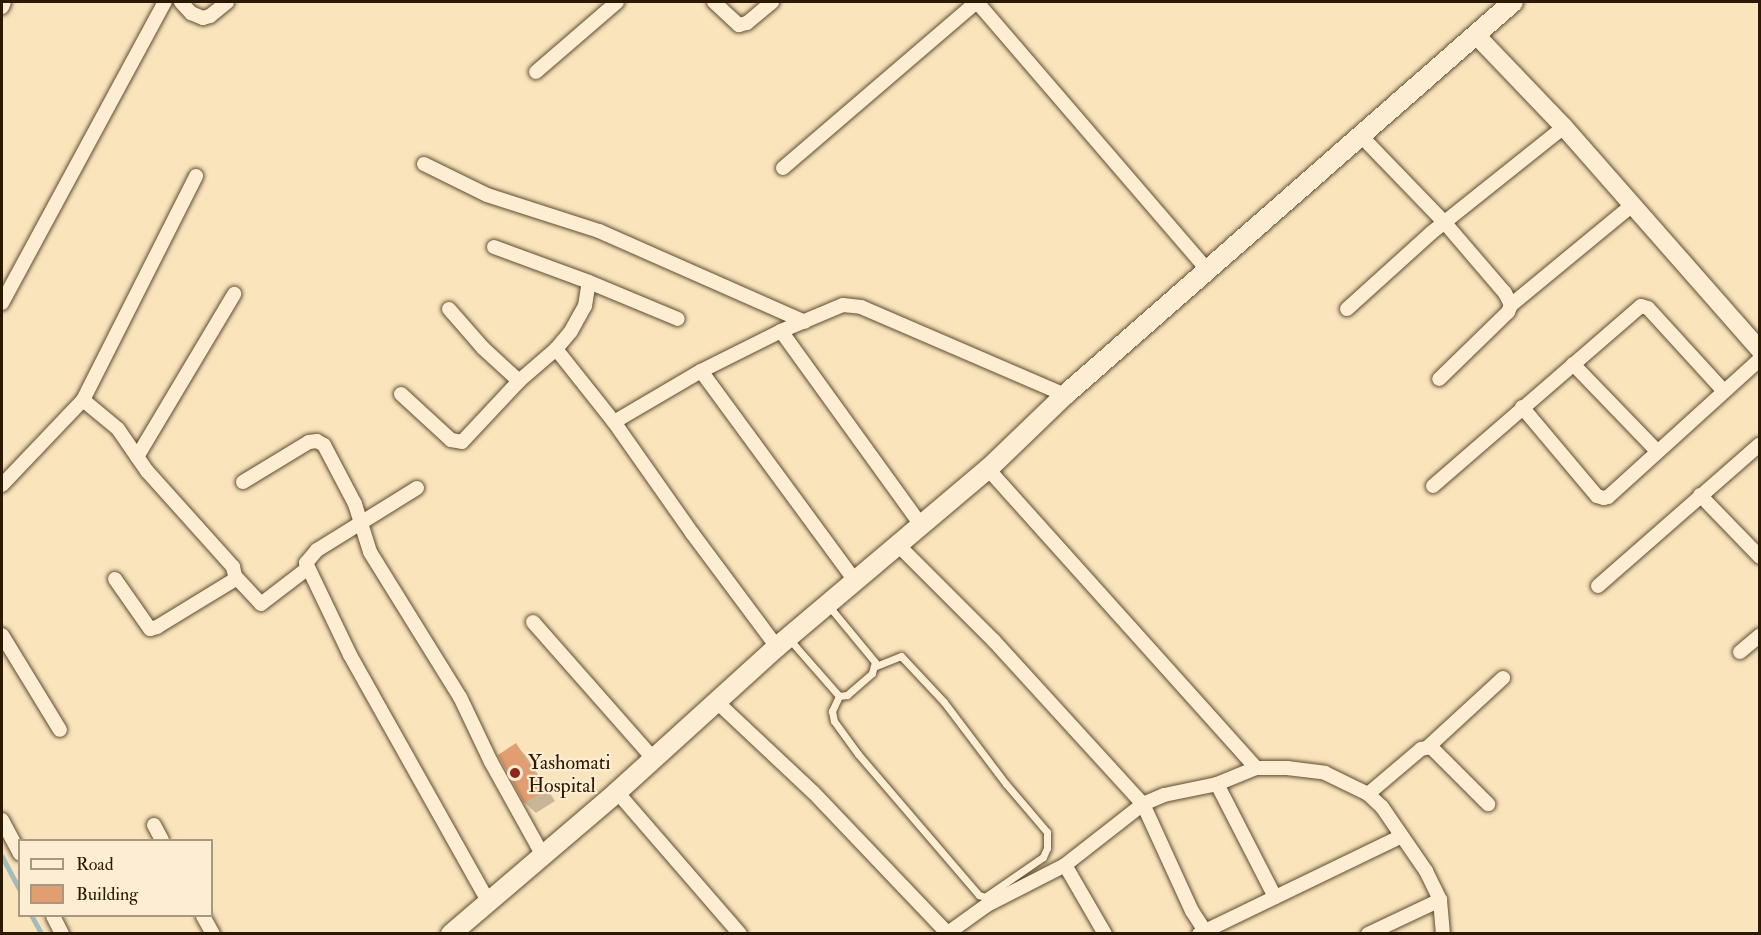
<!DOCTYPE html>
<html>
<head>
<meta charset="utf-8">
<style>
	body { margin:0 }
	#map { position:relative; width:1761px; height:935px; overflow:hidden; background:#fae4bc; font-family:"IM FELL Double Pica",serif }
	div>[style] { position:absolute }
	.shadow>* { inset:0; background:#0003 }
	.stream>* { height:4.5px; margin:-2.25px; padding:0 2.25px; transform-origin:2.25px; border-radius:2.25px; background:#a2bcbb }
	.building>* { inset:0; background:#e19e71 }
	.roads { filter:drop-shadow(0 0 2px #5f4c30) drop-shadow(0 0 2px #5f4c30) }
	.service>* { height:7px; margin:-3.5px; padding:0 3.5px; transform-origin:3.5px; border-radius:3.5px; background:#fcedd3 }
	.minor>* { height:14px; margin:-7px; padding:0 7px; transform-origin:7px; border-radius:7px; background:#fcedd3 }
	.tertiary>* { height:18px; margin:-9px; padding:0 9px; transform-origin:9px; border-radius:9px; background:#fcedd3 }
	.secondary>* { height:20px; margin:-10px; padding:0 10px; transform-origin:10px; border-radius:10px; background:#fcedd3 }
	.dots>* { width:16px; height:16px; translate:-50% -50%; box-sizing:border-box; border:3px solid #fcedd3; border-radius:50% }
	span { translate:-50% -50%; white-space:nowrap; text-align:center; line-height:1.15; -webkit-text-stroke:4.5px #fcedd3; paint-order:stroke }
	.poi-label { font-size:20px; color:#2b1902 }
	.left { translate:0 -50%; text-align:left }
	.frame { position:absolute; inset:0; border:3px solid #2b1902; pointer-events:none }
	.legend { position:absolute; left:18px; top:839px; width:195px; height:78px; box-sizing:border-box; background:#fcedd3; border:2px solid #a8987f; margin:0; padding:8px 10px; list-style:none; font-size:18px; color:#2b1902 }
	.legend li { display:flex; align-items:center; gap:12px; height:30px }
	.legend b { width:30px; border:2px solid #a8987f }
</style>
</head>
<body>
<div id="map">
	<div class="shadow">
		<div style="clip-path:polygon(516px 745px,526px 756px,555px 801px,536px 813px,525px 803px,500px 756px)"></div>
	</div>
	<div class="stream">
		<div style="left:2px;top:856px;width:38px;rotate:62deg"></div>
		<div style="left:32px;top:916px;width:21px;rotate:61deg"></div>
	</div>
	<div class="building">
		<div style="clip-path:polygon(516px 743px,546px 790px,524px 803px,498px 755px)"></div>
	</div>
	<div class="roads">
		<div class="service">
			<div style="left:790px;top:640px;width:74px;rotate:48.8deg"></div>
			<div style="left:839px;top:696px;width:8px;rotate:-7deg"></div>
			<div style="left:847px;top:695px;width:33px;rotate:-41deg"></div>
			<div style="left:872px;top:673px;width:11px;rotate:-75deg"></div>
			<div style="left:875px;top:662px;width:74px;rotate:-129.5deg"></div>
			<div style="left:839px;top:696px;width:17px;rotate:115deg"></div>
			<div style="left:832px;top:711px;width:10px;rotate:79deg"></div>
			<div style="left:834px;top:721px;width:41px;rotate:54deg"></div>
			<div style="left:858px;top:754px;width:186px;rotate:49.4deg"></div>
			<div style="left:979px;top:895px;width:6px;rotate:18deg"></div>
			<div style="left:985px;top:897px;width:70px;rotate:-34.6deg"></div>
			<div style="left:1043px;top:857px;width:10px;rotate:-66deg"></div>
			<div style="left:1047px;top:848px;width:16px;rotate:-90deg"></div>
			<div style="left:1047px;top:832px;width:63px;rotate:-130.5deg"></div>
			<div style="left:1006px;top:784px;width:103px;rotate:-127.1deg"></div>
			<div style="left:944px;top:702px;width:63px;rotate:-133.1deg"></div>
			<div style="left:901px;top:656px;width:27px;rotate:158deg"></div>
		</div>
		<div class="minor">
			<div style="left:181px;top:2px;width:15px;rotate:48deg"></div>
			<div style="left:191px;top:13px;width:13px;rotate:23deg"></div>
			<div style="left:203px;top:18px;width:7px;rotate:-16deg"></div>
			<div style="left:210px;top:16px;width:22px;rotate:-39deg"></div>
			<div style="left:714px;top:2px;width:34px;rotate:43deg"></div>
			<div style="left:739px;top:25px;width:8px;rotate:-14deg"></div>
			<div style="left:747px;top:23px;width:33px;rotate:-40deg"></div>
			<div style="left:2px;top:7px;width:5px;rotate:-68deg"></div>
			<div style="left:536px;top:72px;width:107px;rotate:-40.8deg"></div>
			<div style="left:1361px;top:136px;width:121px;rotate:46deg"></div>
			<div style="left:1445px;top:223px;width:92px;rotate:49.4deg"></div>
			<div style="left:1505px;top:293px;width:13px;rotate:63deg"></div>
			<div style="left:1511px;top:305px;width:8px;rotate:113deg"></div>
			<div style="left:1508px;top:312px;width:96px;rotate:135.8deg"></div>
			<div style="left:424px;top:164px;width:70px;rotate:26.2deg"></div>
			<div style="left:487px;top:195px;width:118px;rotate:17.8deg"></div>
			<div style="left:599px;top:231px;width:225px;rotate:23.8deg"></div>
			<div style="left:783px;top:168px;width:255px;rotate:-40.6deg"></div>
			<div style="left:977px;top:2px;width:355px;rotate:49.3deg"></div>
			<div style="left:494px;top:247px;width:101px;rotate:20.2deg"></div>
			<div style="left:589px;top:282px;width:96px;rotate:22.6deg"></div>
			<div style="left:2px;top:303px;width:342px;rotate:-61.6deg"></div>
			<div style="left:1511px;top:305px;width:156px;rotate:-39.5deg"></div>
			<div style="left:449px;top:309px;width:52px;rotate:48.9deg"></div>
			<div style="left:483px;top:348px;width:49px;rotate:42.5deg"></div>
			<div style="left:1347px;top:309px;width:113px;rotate:-42.1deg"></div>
			<div style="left:1431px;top:233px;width:170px;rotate:-38.6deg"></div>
			<div style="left:781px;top:331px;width:238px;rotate:54.2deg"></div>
			<div style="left:556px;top:349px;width:93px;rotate:51.5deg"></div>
			<div style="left:614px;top:422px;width:136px;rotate:54.9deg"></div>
			<div style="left:692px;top:533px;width:142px;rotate:53.3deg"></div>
			<div style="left:1573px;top:364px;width:120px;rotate:46deg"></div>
			<div style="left:701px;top:371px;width:260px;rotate:53.7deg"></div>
			<div style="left:401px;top:394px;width:68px;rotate:42.6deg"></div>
			<div style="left:451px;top:440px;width:11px;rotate:10deg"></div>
			<div style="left:462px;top:442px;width:83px;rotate:-46.9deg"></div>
			<div style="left:519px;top:381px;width:49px;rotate:-40.9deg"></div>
			<div style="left:556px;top:349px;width:23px;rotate:-50deg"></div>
			<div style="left:571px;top:331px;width:29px;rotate:-61deg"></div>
			<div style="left:585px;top:306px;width:24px;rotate:-81deg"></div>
			<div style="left:83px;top:400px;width:45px;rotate:39.6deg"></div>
			<div style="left:118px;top:429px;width:51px;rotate:55.4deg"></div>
			<div style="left:147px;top:471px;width:129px;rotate:48.1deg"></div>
			<div style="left:233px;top:567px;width:9px;rotate:77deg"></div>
			<div style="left:235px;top:576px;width:4px;rotate:104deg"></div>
			<div style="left:234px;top:580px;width:90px;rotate:148.6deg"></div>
			<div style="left:157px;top:627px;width:7px;rotate:164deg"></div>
			<div style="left:150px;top:629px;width:61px;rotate:-125deg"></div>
			<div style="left:1522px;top:407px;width:116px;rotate:49.9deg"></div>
			<div style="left:1597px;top:496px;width:7px;rotate:16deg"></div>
			<div style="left:1604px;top:498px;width:4px;rotate:-14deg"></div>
			<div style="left:1608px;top:497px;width:205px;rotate:-42.2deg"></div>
			<div style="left:614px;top:422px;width:101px;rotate:-30.4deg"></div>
			<div style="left:701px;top:371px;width:89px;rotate:-26.6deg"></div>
			<div style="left:781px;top:331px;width:67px;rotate:-22.8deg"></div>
			<div style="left:843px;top:305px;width:18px;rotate:6deg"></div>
			<div style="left:861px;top:307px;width:222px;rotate:23.3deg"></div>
			<div style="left:137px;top:457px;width:190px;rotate:-59.2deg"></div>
			<div style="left:988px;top:469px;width:402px;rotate:48.1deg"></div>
			<div style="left:1256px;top:768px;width:31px"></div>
			<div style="left:1287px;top:768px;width:38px;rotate:7deg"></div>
			<div style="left:1325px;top:773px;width:48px;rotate:26deg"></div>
			<div style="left:1368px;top:794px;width:19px;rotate:43deg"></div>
			<div style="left:1382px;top:807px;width:78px;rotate:55.5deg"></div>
			<div style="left:1426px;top:871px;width:32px;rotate:64deg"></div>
			<div style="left:1440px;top:900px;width:34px;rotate:85deg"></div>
			<div style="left:243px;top:482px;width:77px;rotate:-31.2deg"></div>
			<div style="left:309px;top:442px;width:8px;rotate:-7deg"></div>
			<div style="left:317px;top:441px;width:8px;rotate:30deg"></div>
			<div style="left:324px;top:445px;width:67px;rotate:62.3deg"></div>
			<div style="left:355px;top:504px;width:50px;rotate:72.6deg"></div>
			<div style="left:370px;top:552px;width:171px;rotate:58.2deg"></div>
			<div style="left:460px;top:697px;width:72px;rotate:64.5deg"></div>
			<div style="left:491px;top:762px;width:105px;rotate:61deg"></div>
			<div style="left:2px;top:485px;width:117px;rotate:-46.4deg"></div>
			<div style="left:83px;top:400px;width:251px;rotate:-63.2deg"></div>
			<div style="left:1433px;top:486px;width:275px;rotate:-40.9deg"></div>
			<div style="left:1641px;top:306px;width:7px;rotate:16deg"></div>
			<div style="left:1648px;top:308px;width:111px;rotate:47.6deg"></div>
			<div style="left:417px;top:488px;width:118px;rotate:148.2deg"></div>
			<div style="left:317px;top:550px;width:17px;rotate:130deg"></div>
			<div style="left:306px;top:563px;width:102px;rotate:64.4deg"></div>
			<div style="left:350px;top:655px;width:282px;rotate:60.7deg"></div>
			<div style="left:1700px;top:495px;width:86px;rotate:45.9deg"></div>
			<div style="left:897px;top:544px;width:137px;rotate:45deg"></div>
			<div style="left:994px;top:641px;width:221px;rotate:47.6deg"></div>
			<div style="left:1143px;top:804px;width:118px;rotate:65.4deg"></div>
			<div style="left:1192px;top:911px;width:27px;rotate:57deg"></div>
			<div style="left:235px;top:576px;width:38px;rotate:47deg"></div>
			<div style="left:261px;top:604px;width:59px;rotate:-37.5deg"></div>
			<div style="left:1598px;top:586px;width:215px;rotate:-41.2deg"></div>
			<div style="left:533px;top:622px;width:180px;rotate:48.6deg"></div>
			<div style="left:2px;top:635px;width:111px;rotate:58.6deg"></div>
			<div style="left:1740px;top:652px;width:26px;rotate:-40deg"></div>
			<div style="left:717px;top:702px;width:132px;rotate:43.2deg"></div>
			<div style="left:813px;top:792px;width:196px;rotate:46.4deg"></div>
			<div style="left:1428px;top:747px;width:102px;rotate:-42.6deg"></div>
			<div style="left:1217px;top:784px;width:127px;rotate:62.8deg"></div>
			<div style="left:617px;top:792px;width:188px;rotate:49.1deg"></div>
			<div style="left:1368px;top:794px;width:70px;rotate:-40.3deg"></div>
			<div style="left:1421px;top:749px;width:10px;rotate:-11deg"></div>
			<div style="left:1431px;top:747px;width:81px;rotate:45deg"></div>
			<div style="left:2px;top:820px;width:38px;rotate:62deg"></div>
			<div style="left:154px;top:825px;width:17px;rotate:62deg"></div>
			<div style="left:1065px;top:865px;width:80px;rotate:59.9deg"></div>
			<div style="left:53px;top:916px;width:20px;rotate:63deg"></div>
			<div style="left:203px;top:916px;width:21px;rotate:61deg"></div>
			<div style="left:948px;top:933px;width:48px;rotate:-35.7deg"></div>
			<div style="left:987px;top:905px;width:88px;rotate:-27.1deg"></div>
			<div style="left:1065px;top:865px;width:99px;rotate:-38deg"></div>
			<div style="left:1143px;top:804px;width:23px;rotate:-23deg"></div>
			<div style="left:1164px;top:795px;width:54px;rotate:-11.7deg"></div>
			<div style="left:1217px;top:784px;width:42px;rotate:-22.3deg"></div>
			<div style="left:1199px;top:934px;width:225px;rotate:-25.8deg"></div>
			<div style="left:1368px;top:934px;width:80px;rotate:-25.3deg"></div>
		</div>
		<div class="tertiary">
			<div style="left:1476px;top:35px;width:127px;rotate:46.3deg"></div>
			<div style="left:1564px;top:127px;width:297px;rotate:48.7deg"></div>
		</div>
		<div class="secondary">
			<div style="left:451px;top:934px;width:218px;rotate:-40.5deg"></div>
			<div style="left:617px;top:792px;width:216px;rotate:-42.2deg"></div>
			<div style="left:777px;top:647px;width:276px;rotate:-40.2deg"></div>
			<div style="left:988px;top:469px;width:107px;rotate:-43.9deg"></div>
			<div style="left:1065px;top:395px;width:596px;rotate:-41.26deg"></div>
		</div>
	</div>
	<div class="dots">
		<div style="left:515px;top:773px;background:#8f2418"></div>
	</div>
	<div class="poi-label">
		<span class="left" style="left:528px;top:774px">Yashomati<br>Hospital</span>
	</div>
	<div class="frame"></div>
	<ul class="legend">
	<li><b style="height:8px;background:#fcedd3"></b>Road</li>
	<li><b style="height:16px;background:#e19e71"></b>Building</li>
	</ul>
</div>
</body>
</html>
